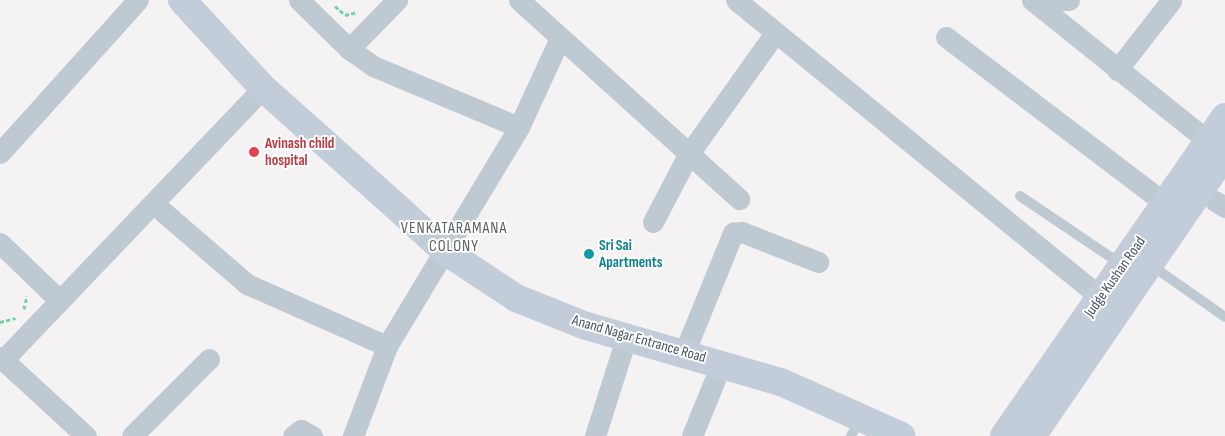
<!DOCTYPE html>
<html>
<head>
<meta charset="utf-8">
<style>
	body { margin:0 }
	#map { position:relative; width:1225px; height:436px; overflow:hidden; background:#f4f2f2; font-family:"Sofia Sans Condensed",sans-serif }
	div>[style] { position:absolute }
	.path>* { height:3px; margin-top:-1.5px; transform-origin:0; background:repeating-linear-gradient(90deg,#76d2a4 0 4px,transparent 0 6.5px) }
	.lane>* { height:10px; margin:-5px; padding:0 5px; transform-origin:5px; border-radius:5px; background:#bfc9d2 }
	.street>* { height:21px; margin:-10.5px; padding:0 10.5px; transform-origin:10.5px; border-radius:10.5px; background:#bfc9d2 }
	.secondary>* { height:28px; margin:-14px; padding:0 14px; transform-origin:14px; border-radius:14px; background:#c2cdd9 }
	.dots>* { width:14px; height:14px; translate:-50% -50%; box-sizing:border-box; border:2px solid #fff; border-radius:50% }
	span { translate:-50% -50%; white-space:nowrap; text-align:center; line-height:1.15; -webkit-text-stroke:4px #fff; paint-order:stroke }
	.health-label { font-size:15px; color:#be3a42; font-weight:700 }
	.left { translate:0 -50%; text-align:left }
	.culture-label { font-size:15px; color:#0d838f; font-weight:700 }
	.street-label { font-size:15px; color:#495561 }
	.neighbourhood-label { font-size:16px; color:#5e6267; letter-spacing:1px }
</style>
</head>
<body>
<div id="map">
	<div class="path">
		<div style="left:335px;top:6px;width:13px;rotate:42deg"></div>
		<div style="left:345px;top:15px;width:13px;rotate:-13deg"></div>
		<div style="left:24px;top:309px;width:13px;rotate:-77deg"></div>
		<div style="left:0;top:322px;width:16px;rotate:-14deg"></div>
	</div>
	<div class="lane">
		<div style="left:1020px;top:196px;width:122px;rotate:34deg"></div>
		<div style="left:1151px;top:265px;width:90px;rotate:35.1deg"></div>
		<div style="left:851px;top:436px;width:19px;rotate:-62deg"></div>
	</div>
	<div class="street">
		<div style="left:299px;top:0;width:70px;rotate:44.4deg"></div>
		<div style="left:349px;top:49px;width:29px;rotate:35deg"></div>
		<div style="left:373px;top:66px;width:158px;rotate:22.7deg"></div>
		<div style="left:519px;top:0;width:297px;rotate:42.1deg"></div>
		<div style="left:736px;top:0;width:471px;rotate:39.2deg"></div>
		<div style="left:1032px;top:0;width:240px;rotate:38.7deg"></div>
		<div style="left:1060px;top:0;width:9px"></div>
		<div style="left:946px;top:37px;width:276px;rotate:37.2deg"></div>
		<div style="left:349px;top:49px;width:69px;rotate:-45.6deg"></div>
		<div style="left:1117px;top:70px;width:88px;rotate:-52deg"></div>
		<div style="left:0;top:153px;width:206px;rotate:-48deg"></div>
		<div style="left:1215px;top:201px;width:12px;rotate:31deg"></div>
		<div style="left:154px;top:204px;width:123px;rotate:40.7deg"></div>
		<div style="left:247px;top:284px;width:153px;rotate:23.9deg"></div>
		<div style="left:653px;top:222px;width:76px;rotate:-62.4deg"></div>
		<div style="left:688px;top:155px;width:150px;rotate:-54.5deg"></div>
		<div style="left:0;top:243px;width:83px;rotate:44deg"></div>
		<div style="left:684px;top:353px;width:130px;rotate:-67.8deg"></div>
		<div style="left:733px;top:233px;width:9px;rotate:-6deg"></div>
		<div style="left:742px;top:232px;width:82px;rotate:21.5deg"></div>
		<div style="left:0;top:357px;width:117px;rotate:42.6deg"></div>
		<div style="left:3px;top:360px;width:376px;rotate:-46.3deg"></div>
		<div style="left:132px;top:436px;width:109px;rotate:-45deg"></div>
		<div style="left:293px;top:436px;width:10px;rotate:-37deg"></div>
		<div style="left:301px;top:430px;width:13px;rotate:29deg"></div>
		<div style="left:353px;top:436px;width:96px;rotate:-69.3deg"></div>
		<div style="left:387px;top:346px;width:256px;rotate:-58.9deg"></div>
		<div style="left:519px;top:127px;width:96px;rotate:-65.3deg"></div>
		<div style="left:595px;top:436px;width:103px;rotate:-72.4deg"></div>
		<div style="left:692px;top:436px;width:80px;rotate:-67.9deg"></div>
	</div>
	<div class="secondary">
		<div style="left:182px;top:0;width:120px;rotate:47.4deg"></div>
		<div style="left:263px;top:88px;width:185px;rotate:41.7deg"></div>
		<div style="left:401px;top:211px;width:59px;rotate:42.3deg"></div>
		<div style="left:445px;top:251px;width:85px;rotate:33.5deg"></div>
		<div style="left:516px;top:298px;width:72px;rotate:21.9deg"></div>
		<div style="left:583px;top:325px;width:206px;rotate:16.1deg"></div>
		<div style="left:781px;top:382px;width:132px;rotate:24.2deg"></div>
		<div style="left:1004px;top:436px;width:388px;rotate:-55.3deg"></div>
		<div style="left:1032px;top:436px;width:342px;rotate:-55.6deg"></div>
	</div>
	<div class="dots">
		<div style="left:254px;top:152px;background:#e0444e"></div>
		<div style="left:589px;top:254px;background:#0f9aa8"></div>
	</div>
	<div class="health-label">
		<span class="left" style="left:265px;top:152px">Avinash child<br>hospital</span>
	</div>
	<div class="culture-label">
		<span class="left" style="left:599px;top:254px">Sri Sai<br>Apartments</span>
	</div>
	<div class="street-label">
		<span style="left:1115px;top:277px;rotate:-55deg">Judge Kushan Road</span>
		<span style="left:639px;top:339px;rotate:16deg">Anand Nagar Entrance Road</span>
	</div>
	<div class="neighbourhood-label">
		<span style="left:454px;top:238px">VENKATARAMANA<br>COLONY</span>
	</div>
</div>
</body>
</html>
